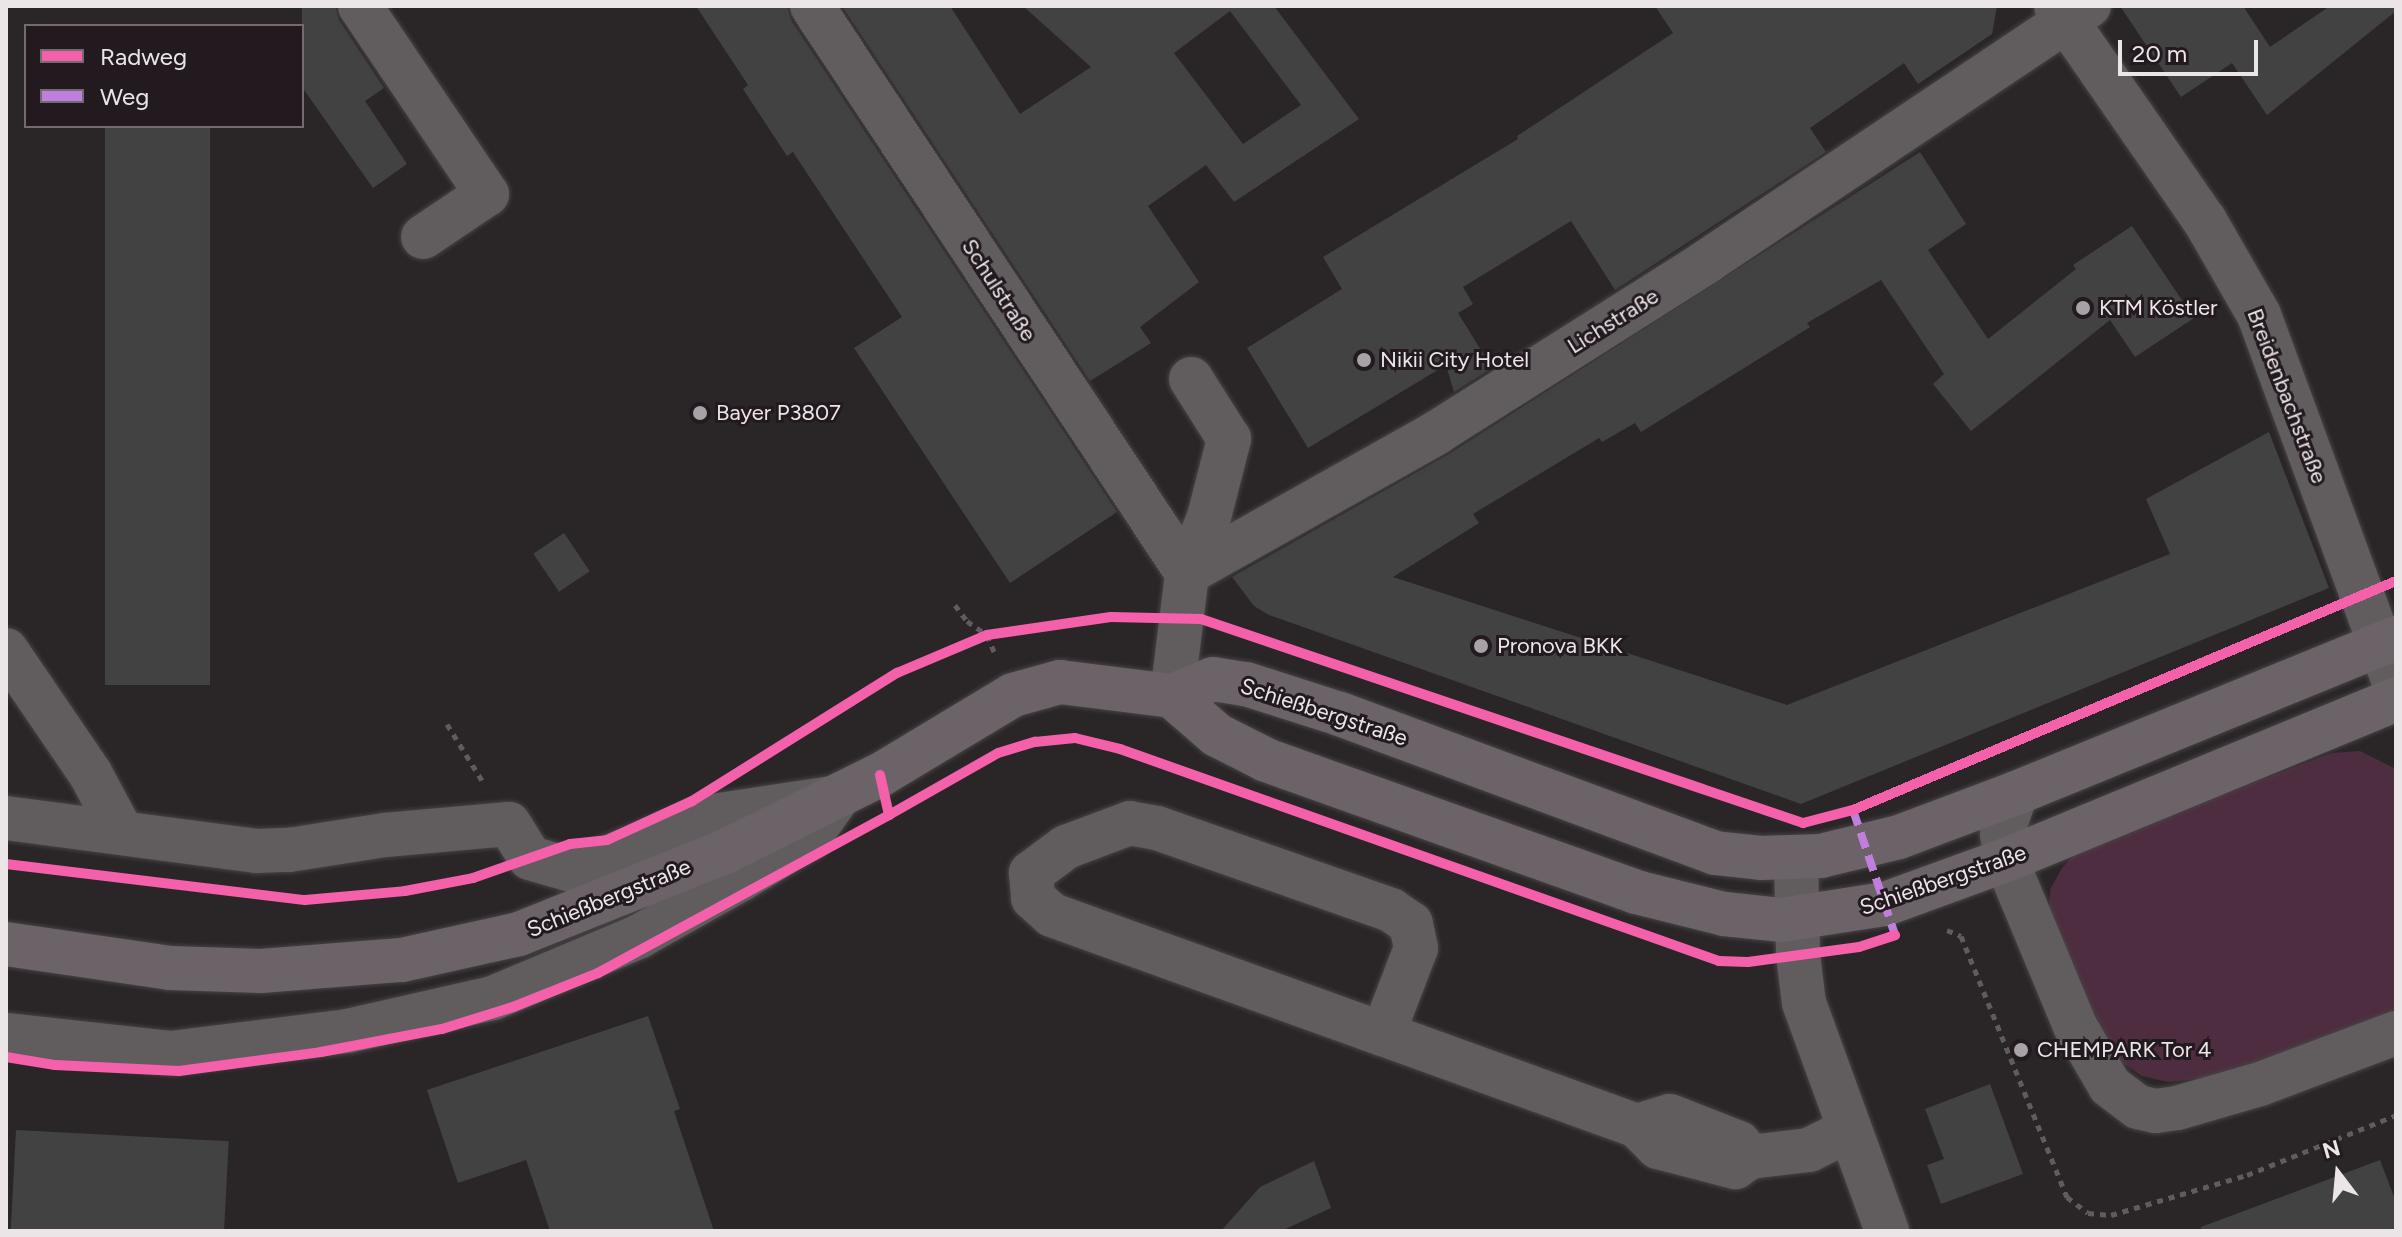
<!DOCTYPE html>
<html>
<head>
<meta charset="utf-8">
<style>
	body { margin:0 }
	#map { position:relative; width:2402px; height:1237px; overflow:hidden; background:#2a2628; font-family:Figtree,sans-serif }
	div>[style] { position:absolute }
	.green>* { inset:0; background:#4f2d41 }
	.building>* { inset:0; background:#434242; transform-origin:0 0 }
	.path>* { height:5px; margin-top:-2.5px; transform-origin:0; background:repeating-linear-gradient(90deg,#605c5e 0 6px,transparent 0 12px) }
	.roads { filter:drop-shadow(0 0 2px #464344) drop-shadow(0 0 2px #464344) }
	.minor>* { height:44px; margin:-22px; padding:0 22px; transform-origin:22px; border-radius:22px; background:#615d5f }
	.major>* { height:44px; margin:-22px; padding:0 22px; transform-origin:22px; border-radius:22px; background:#6b6368 }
	.quiet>* { height:8px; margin-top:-4px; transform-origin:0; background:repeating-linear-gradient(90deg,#c07fdc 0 16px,transparent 0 24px) }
	.cycleway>* { height:10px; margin:-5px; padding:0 5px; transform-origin:5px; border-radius:5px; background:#f560ab }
	.dots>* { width:22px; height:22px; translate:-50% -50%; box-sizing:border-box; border:4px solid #231a1f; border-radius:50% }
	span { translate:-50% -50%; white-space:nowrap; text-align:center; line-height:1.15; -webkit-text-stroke:6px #231a1f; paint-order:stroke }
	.street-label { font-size:22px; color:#ebe5e8 }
	.poi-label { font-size:22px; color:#ebe5e8 }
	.left { translate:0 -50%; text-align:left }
	.frame { position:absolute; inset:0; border:8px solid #ebe5e8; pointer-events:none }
	.legend { position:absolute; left:24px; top:24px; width:280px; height:104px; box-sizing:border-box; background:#231a1f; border:2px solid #736b6f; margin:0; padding:10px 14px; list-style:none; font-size:24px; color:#ebe5e8 }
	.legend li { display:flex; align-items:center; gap:16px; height:40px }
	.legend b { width:40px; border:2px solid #736b6f }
	.north { position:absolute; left:2298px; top:1133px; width:80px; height:80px; -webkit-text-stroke:6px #231a1f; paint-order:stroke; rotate:344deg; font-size:22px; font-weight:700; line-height:32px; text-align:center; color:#ebe5e8 }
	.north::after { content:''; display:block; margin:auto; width:28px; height:36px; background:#ebe5e8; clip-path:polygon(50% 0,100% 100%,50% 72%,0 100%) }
	.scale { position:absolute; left:2118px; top:40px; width:140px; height:36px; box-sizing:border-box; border:4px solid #ebe5e8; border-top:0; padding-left:10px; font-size:24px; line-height:28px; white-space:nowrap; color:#ebe5e8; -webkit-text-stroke:6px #231a1f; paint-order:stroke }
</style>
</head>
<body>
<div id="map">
	<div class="green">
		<div style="clip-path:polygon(2360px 751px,2396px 769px,2396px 1012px,2222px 1076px,2168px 1082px,2142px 1076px,2105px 1051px,2049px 918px,2050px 890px,2062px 868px,2078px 850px,2332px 753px)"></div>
	</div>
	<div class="building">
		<div style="clip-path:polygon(302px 6px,335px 6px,339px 20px,384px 88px,365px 101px,407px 164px,373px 188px,302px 87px)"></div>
		<div style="clip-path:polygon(696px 6px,787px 6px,791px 20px,1117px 512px,1010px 583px,854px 348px,902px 317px,793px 152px,787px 156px,743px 89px,748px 85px)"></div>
		<div style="clip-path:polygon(evenodd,842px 6px,950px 6px,1020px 114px,1091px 67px,1023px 6px,1274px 6px,1359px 119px,1234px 202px,1206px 165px,1148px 206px,1199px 282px,1140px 327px,1151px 343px,1090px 381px,842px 6px,1230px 11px,1301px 105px,1243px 144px,1174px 53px,1230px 11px)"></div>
		<div style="clip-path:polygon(1655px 6px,1997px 6px,1992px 34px,1918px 84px,1904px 63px,1810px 128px,1826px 152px,1615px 290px,1571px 221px,1463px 287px,1473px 304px,1458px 313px,1492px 368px,1454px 392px,1446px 365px,1308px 448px,1247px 348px,1342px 289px,1323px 257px,1518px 139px,1517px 136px,1673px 33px)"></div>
		<div style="clip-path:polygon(2120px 6px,2243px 6px,2270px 47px,2330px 6px,2396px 6px,2396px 11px,2267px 115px,2232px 63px,2181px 97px)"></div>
		<div style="left:105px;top:126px;width:105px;height:559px"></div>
		<div style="clip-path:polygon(1920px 152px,1966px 224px,1928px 250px,1988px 339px,2076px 269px,2073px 265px,2132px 226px,2194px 318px,2135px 357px,2110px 320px,1971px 431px,1933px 384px,1944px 374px,1881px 280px,1807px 323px,1810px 327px,1641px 432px,1635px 423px,1602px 442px,1599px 438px,1473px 514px,1479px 523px,1393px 577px,1787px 705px,2170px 554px,2146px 499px,2269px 432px,2329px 588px,1801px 804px,1269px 615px,1254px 606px,1232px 577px,1449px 454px)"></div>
		<div style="left:564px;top:533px;width:46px;height:37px;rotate:56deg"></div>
		<div style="clip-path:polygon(648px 1016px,680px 1109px,674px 1111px,714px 1231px,550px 1231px,526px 1160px,458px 1183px,427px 1090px)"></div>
		<div style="clip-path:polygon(1990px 1084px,2023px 1174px,1941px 1204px,1927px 1165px,1944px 1159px,1925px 1109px)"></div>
		<div style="left:16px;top:1130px;width:213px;height:101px;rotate:3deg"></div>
		<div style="clip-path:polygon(2380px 1160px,2396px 1202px,2396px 1231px,2201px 1231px,2201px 1227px)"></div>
		<div style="clip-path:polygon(1314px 1161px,1331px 1208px,1281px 1231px,1221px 1231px,1260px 1187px)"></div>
	</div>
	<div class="path">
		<div style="left:955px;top:605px;width:20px;rotate:53deg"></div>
		<div style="left:967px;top:621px;width:24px;rotate:35deg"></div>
		<div style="left:987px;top:635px;width:21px;rotate:67deg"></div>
		<div style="left:447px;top:724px;width:68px;rotate:58.2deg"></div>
		<div style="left:1947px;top:930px;width:15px;rotate:23deg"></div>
		<div style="left:1961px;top:936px;width:282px;rotate:67.9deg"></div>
		<div style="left:2067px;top:1197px;width:26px;rotate:37deg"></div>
		<div style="left:2088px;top:1213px;width:23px;rotate:5deg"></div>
		<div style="left:2111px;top:1215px;width:142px;rotate:-16.4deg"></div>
		<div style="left:2247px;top:1175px;width:161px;rotate:-21.9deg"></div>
	</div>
	<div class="roads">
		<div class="minor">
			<div style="left:360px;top:6px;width:227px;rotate:56deg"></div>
			<div style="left:487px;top:194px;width:77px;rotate:146.1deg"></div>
			<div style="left:812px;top:6px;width:680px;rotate:56.52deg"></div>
			<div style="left:2056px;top:6px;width:262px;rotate:55.3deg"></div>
			<div style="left:2205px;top:221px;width:108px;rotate:60.1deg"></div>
			<div style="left:2259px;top:315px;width:396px;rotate:69.8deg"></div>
			<div style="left:1187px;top:573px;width:286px;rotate:-29.3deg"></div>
			<div style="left:1436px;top:433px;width:320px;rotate:-32.3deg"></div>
			<div style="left:1706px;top:262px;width:461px;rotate:-33.8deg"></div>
			<div style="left:6px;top:650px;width:149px;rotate:55.7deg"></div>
			<div style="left:90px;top:773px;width:66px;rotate:61.9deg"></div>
			<div style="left:1172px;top:696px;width:124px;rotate:-83deg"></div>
			<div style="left:1187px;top:573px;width:60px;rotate:-68.6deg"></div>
			<div style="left:1209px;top:517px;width:81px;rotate:-75.6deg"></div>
			<div style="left:1229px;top:439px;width:71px;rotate:-122.3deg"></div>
			<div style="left:2016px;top:793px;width:43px;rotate:108.9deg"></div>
			<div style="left:2002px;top:834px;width:26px;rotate:81deg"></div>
			<div style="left:2006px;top:860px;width:180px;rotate:67.4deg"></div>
			<div style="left:2075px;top:1026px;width:69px;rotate:59.7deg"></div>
			<div style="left:2110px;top:1086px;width:35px;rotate:37deg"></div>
			<div style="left:2138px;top:1107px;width:18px;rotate:13deg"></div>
			<div style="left:2156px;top:1111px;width:21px;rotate:-8deg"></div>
			<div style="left:2177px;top:1108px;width:86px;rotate:-16.1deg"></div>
			<div style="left:2260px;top:1084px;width:145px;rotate:-20.6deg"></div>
			<div style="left:6px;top:818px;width:252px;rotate:7.5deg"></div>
			<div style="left:256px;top:851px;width:33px;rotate:-2deg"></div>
			<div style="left:289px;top:850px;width:97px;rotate:-8.9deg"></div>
			<div style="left:385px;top:835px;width:124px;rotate:-5.1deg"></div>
			<div style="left:509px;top:824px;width:40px;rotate:58deg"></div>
			<div style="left:530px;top:858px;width:47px;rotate:16.1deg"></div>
			<div style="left:575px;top:871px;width:142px;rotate:-22.4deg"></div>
			<div style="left:706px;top:817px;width:134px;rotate:-8.6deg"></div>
			<div style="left:838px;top:797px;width:50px;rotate:125.3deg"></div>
			<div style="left:809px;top:838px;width:79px;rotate:148.9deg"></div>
			<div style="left:741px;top:879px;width:118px;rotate:150.6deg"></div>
			<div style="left:638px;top:937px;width:157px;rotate:157.2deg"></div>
			<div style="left:493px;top:998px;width:149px;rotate:167.2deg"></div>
			<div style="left:348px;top:1031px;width:177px;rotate:172.9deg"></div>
			<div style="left:172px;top:1053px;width:167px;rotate:-173.8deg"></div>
			<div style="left:1796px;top:858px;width:97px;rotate:88.8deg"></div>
			<div style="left:1798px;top:955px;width:48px;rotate:82.9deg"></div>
			<div style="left:1804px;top:1003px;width:243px;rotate:70deg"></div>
			<div style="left:1383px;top:1034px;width:92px;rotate:-69deg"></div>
			<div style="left:1416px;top:948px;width:25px;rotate:-102deg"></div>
			<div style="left:1411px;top:924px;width:24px;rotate:-145deg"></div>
			<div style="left:1391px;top:910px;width:248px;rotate:-160.7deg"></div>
			<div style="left:1157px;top:828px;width:27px;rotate:-170deg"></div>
			<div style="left:1130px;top:823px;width:68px;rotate:159.4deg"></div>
			<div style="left:1066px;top:847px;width:44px;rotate:143.4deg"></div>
			<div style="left:1031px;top:873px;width:25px;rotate:85deg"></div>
			<div style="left:1033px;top:898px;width:25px;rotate:42deg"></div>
			<div style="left:1052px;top:915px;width:352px;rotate:19.8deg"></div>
			<div style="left:1383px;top:1034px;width:270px;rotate:19.9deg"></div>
			<div style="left:1637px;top:1126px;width:30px;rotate:45deg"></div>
			<div style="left:1658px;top:1147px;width:80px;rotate:14.6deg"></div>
			<div style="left:1735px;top:1167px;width:18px;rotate:-34deg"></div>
			<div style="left:1750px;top:1157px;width:59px;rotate:-6.8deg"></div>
			<div style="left:1809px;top:1150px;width:45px;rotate:-26.6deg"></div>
			<div style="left:1637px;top:1126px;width:34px;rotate:-17deg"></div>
			<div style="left:1670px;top:1116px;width:74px;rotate:21.4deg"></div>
			<div style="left:1739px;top:1143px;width:11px;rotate:52deg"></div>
		</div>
		<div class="major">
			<div style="left:1172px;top:696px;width:60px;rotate:40.9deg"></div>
			<div style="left:1217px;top:735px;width:55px;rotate:27deg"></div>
			<div style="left:1266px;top:760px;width:393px;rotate:19.6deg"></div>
			<div style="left:1636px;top:892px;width:91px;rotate:14deg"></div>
			<div style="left:1724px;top:914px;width:57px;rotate:6deg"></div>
			<div style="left:1781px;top:920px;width:105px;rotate:-8.7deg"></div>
			<div style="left:1885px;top:904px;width:129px;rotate:-20deg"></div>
			<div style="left:2006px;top:860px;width:422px;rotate:-22.4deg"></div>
			<div style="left:6px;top:944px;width:166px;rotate:8.3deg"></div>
			<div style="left:170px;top:968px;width:91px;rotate:1.9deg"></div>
			<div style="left:261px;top:971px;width:141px;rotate:-4.5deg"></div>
			<div style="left:402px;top:960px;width:120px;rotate:-12.5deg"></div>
			<div style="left:519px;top:934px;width:223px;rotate:-21.8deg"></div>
			<div style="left:726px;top:851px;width:172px;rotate:-26.3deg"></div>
			<div style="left:880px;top:775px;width:155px;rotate:-31deg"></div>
			<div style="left:1013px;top:695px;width:49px;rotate:-15.5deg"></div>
			<div style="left:1060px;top:682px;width:113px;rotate:7.1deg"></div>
			<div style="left:1172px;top:696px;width:44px;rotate:-22.5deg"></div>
			<div style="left:1213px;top:679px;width:33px;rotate:9deg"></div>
			<div style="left:1246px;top:684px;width:99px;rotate:17.7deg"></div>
			<div style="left:1340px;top:714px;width:400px;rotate:20.3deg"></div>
			<div style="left:1715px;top:853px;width:46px;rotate:6.2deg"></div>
			<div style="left:1761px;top:858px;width:60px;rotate:-1.9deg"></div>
			<div style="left:1821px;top:856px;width:80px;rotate:-13.7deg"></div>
			<div style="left:1899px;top:837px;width:125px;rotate:-20.6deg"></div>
			<div style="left:2016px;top:793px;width:410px;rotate:-22.2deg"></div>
		</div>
	</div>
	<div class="quiet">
		<div style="left:1853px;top:810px;width:132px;rotate:71.4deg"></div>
		<div style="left:1895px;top:935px;width:8px;rotate:166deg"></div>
	</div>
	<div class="cycleway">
		<div style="left:889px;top:815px;width:125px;rotate:-29.6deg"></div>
		<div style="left:998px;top:753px;width:39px;rotate:-17deg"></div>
		<div style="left:1035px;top:742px;width:40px;rotate:-5.7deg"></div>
		<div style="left:1075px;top:738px;width:46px;rotate:13.7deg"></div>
		<div style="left:1120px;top:749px;width:635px;rotate:19.49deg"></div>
		<div style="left:1719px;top:961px;width:29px;rotate:2deg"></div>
		<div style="left:1748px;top:962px;width:112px;rotate:-7.7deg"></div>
		<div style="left:1859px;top:947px;width:38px;rotate:-18deg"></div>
		<div style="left:6px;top:864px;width:301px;rotate:6.9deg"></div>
		<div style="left:305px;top:900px;width:100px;rotate:-5.1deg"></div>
		<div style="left:405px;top:891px;width:69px;rotate:-10.8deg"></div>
		<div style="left:473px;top:878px;width:103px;rotate:-19.3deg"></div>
		<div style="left:570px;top:844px;width:37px;rotate:-6deg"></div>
		<div style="left:607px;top:840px;width:94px;rotate:-24.6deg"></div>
		<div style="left:692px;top:801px;width:242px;rotate:-32deg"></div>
		<div style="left:897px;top:673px;width:98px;rotate:-22.9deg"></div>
		<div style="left:987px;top:635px;width:125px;rotate:-8.3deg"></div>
		<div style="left:1111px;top:617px;width:90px;rotate:1.3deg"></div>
		<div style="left:1201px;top:619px;width:636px;rotate:18.72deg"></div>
		<div style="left:1803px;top:823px;width:52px;rotate:-14.6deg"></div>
		<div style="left:1853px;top:810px;width:589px;rotate:-22.87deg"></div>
		<div style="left:6px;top:1057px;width:50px;rotate:9.3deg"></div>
		<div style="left:55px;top:1065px;width:124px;rotate:2.8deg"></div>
		<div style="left:179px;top:1071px;width:143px;rotate:-7.6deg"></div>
		<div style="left:321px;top:1052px;width:123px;rotate:-10.8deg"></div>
		<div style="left:442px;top:1029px;width:74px;rotate:-17.2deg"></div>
		<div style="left:513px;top:1007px;width:92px;rotate:-21.8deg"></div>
		<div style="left:598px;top:973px;width:331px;rotate:-28.5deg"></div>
		<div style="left:889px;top:815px;width:41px;rotate:-102.7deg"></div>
	</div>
	<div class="dots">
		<div style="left:2083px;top:308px;background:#a7a2a5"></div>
		<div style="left:1364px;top:360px;background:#a7a2a5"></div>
		<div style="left:700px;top:413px;background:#a7a2a5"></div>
		<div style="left:1481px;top:646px;background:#a7a2a5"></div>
		<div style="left:2021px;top:1050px;background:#a7a2a5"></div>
	</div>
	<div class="street-label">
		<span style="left:999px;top:290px;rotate:57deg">Schulstraße</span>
		<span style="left:1613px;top:321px;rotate:-32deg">Lichstraße</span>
		<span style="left:2287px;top:396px;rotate:69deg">Breidenbachstraße</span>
		<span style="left:1324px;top:712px;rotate:18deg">Schießbergstraße</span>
		<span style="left:1943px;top:880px;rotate:-19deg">Schießbergstraße</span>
		<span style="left:609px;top:898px;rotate:-22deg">Schießbergstraße</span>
	</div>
	<div class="poi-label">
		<span class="left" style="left:2099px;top:308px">KTM Köstler</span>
		<span class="left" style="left:1380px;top:360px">Nikii City Hotel</span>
		<span class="left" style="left:716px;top:413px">Bayer P3807</span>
		<span class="left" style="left:1497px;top:646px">Pronova BKK</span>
		<span class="left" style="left:2037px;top:1050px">CHEMPARK Tor 4</span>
	</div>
	<div class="frame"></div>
	<ul class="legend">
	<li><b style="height:10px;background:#f560ab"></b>Radweg</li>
	<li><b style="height:10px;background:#c07fdc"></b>Weg</li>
	</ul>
	<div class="north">N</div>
	<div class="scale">20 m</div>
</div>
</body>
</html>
